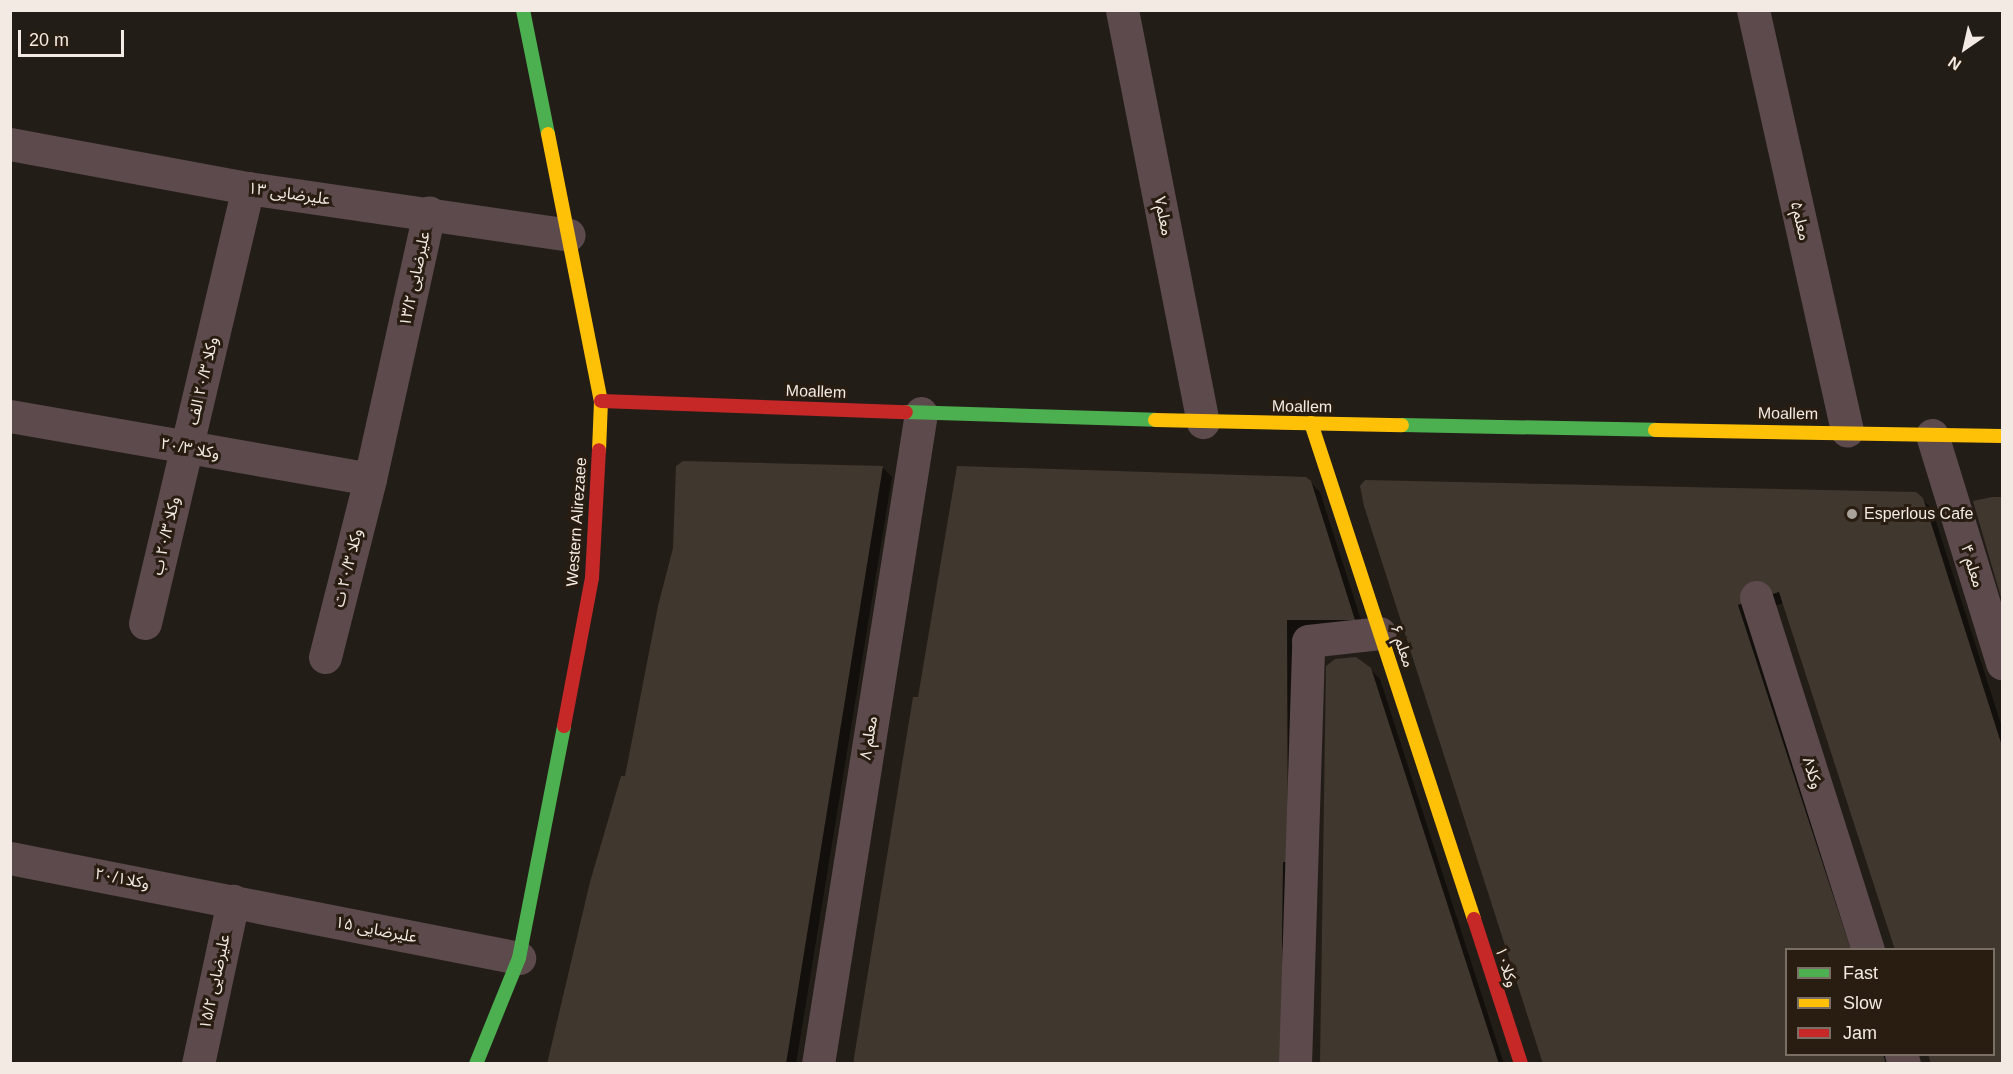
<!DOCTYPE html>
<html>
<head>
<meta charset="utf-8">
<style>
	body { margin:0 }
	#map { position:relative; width:2013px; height:1074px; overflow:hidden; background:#231d17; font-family:Helvetica,"Noto Sans Arabic",sans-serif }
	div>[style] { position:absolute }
	.shadow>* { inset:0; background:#0007 }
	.building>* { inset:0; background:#40372e }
	.street>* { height:33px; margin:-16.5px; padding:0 16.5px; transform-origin:16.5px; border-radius:16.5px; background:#5c4a4d }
	.fast>* { height:14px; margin:-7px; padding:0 7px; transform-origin:7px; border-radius:7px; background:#4caf50 }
	.slow>* { height:14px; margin:-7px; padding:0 7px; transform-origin:7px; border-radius:7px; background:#ffc107 }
	.jam>* { height:14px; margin:-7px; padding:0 7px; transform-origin:7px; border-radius:7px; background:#c62828 }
	.dots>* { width:16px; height:16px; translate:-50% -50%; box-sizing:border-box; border:3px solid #291d11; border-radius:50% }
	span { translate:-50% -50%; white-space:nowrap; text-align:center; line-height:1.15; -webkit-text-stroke:6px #291d11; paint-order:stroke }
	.street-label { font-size:16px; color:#f3ebe3 }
	.poi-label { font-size:16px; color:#f3ebe3 }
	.left { translate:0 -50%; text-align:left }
	.frame { position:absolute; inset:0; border:12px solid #f3ebe3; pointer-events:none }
	.legend { position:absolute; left:1785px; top:948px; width:210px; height:108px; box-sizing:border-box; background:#291d11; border:2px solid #7a6f65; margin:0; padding:8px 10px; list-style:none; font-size:18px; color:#f3ebe3 }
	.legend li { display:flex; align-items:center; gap:12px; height:30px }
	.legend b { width:30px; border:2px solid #7a6f65 }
	.north { position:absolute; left:1935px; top:18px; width:60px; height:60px; -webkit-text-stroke:4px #291d11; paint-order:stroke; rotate:214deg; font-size:16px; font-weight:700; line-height:24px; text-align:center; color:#f3ebe3 }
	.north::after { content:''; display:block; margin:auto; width:21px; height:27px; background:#f3ebe3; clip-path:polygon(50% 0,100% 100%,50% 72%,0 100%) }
	.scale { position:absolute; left:18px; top:30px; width:106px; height:27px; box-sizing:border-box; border:3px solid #f3ebe3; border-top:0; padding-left:8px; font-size:18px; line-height:21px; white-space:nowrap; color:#f3ebe3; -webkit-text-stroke:4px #291d11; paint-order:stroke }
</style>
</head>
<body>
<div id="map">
	<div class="shadow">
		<div style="clip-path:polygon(882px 467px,892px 477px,796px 1064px,549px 1064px)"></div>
		<div style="clip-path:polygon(1310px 482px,1320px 492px,1364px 629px,1297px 629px,1296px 1064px,919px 698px)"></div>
		<div style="clip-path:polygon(1362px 486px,1922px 499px,1932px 509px,2002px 727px,2002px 1064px,1933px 1064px,1994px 1054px,1994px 950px,1784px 603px,1747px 614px,1855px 950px,1786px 950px,1786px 1054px,1889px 1054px,1892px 1064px,1544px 1064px)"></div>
		<div style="clip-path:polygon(1993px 498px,2002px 498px,2002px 598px,1975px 502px)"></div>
		<div style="clip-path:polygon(1370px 669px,1380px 679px,1504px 1064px,1323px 1064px)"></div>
	</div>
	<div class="building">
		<div style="clip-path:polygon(683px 461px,883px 466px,786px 1064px,547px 1064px,590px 882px,621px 776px,625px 776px,658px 606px,673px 548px,676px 466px)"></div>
		<div style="clip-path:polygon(957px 466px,1306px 477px,1311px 481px,1355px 620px,1287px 620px,1288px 862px,1283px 862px,1282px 942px,1287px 1064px,853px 1064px,913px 697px,918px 697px)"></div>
		<div style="clip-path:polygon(1365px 480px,1916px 492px,1923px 498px,2002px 746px,2002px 1064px,1931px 1064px,1928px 1054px,1994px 1054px,1994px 950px,1895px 950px,1779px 592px,1738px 605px,1851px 950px,1786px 950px,1786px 1054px,1883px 1054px,1886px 1064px,1543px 1064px,1364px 506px,1360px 486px)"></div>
		<div style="clip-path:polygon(1992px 497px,2002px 497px,2002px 601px,1973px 501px)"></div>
		<div style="clip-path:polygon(1356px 657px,1371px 668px,1499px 1064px,1320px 1064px,1326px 666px,1335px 659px)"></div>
	</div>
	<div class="street">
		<div style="left:1122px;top:10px;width:420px;rotate:78.9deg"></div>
		<div style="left:1753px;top:10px;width:431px;rotate:77.4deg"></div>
		<div style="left:10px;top:144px;width:242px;rotate:10.5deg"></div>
		<div style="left:248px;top:188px;width:324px;rotate:8.3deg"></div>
		<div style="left:10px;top:416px;width:365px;rotate:9.9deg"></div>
		<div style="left:1932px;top:435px;width:239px;rotate:72.9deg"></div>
		<div style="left:1756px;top:597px;width:370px;rotate:72.4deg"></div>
		<div style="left:145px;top:623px;width:447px;rotate:-76.7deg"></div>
		<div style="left:325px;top:657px;width:184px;rotate:-75.8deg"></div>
		<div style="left:370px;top:479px;width:273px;rotate:-77.5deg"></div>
		<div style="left:10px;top:858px;width:519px;rotate:11.11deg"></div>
		<div style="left:1901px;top:1054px;width:10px;rotate:73deg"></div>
		<div style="left:198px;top:1064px;width:167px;rotate:-77.9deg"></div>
		<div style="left:818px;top:1064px;width:659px;rotate:-81.01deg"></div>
		<div style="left:1295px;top:1064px;width:423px;rotate:-88.2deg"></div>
		<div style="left:1308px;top:641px;width:72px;rotate:-6.3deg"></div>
	</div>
	<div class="fast">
		<div style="left:523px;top:10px;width:126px;rotate:78.6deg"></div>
		<div style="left:906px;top:412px;width:249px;rotate:1.8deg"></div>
		<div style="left:1402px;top:425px;width:253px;rotate:1.1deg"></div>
		<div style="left:476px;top:1064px;width:114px;rotate:-67.9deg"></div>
		<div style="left:519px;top:958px;width:236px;rotate:-79deg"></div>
	</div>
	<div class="slow">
		<div style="left:548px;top:134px;width:272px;rotate:78.8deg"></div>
		<div style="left:601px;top:401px;width:49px;rotate:92.3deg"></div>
		<div style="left:1155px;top:420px;width:247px;rotate:1.2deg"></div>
		<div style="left:1311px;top:423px;width:522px;rotate:71.81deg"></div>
		<div style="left:1655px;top:430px;width:347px;rotate:1deg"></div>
	</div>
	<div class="jam">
		<div style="left:601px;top:401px;width:305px;rotate:2.1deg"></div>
		<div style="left:564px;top:726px;width:151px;rotate:-79.3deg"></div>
		<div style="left:592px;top:578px;width:128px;rotate:-86.9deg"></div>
		<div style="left:1474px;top:919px;width:152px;rotate:72deg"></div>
	</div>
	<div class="dots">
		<div style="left:1852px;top:514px;background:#aaa39c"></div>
	</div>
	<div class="street-label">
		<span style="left:289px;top:194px;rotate:8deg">۱۳ علیرضایی</span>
		<span style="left:1163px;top:216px;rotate:79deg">معلم۷</span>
		<span style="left:1800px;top:221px;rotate:77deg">معلم۵</span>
		<span style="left:415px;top:279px;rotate:-78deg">۱۳/۲ علیرضایی</span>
		<span style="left:203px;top:381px;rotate:-77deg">وکلا ۲۰/۳ الف</span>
		<span style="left:816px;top:392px;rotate:2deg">Moallem</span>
		<span style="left:1302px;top:407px;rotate:1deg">Moallem</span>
		<span style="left:1788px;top:414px;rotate:1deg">Moallem</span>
		<span style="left:190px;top:449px;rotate:10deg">وکلا ۲۰/۳</span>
		<span style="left:577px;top:522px;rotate:-86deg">Western Alirezaee</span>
		<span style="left:166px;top:536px;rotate:-77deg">وکلا ۲۰/۳ ب</span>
		<span style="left:1972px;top:566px;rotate:73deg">۴ معلم</span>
		<span style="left:348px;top:568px;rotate:-76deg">وکلا ۲۰/۳ ت</span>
		<span style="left:1402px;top:646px;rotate:72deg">۶ معلم</span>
		<span style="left:869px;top:738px;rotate:-81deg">۸ معلم</span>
		<span style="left:1812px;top:773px;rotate:72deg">وکلا۸</span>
		<span style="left:122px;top:879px;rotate:11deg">وکلا۲۰/۱</span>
		<span style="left:376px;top:930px;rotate:11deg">۱۵ علیرضایی</span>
		<span style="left:1506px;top:967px;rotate:72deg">وکلا۱۰</span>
		<span style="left:215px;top:982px;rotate:-78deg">۱۵/۲ علیرضایی</span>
	</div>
	<div class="poi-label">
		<span class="left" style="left:1864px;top:514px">Esperlous Cafe</span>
	</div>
	<div class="frame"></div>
	<ul class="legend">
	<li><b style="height:8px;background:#4caf50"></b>Fast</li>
	<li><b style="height:8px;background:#ffc107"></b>Slow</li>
	<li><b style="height:8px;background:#c62828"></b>Jam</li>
	</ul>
	<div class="north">N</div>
	<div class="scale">20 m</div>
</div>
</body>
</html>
